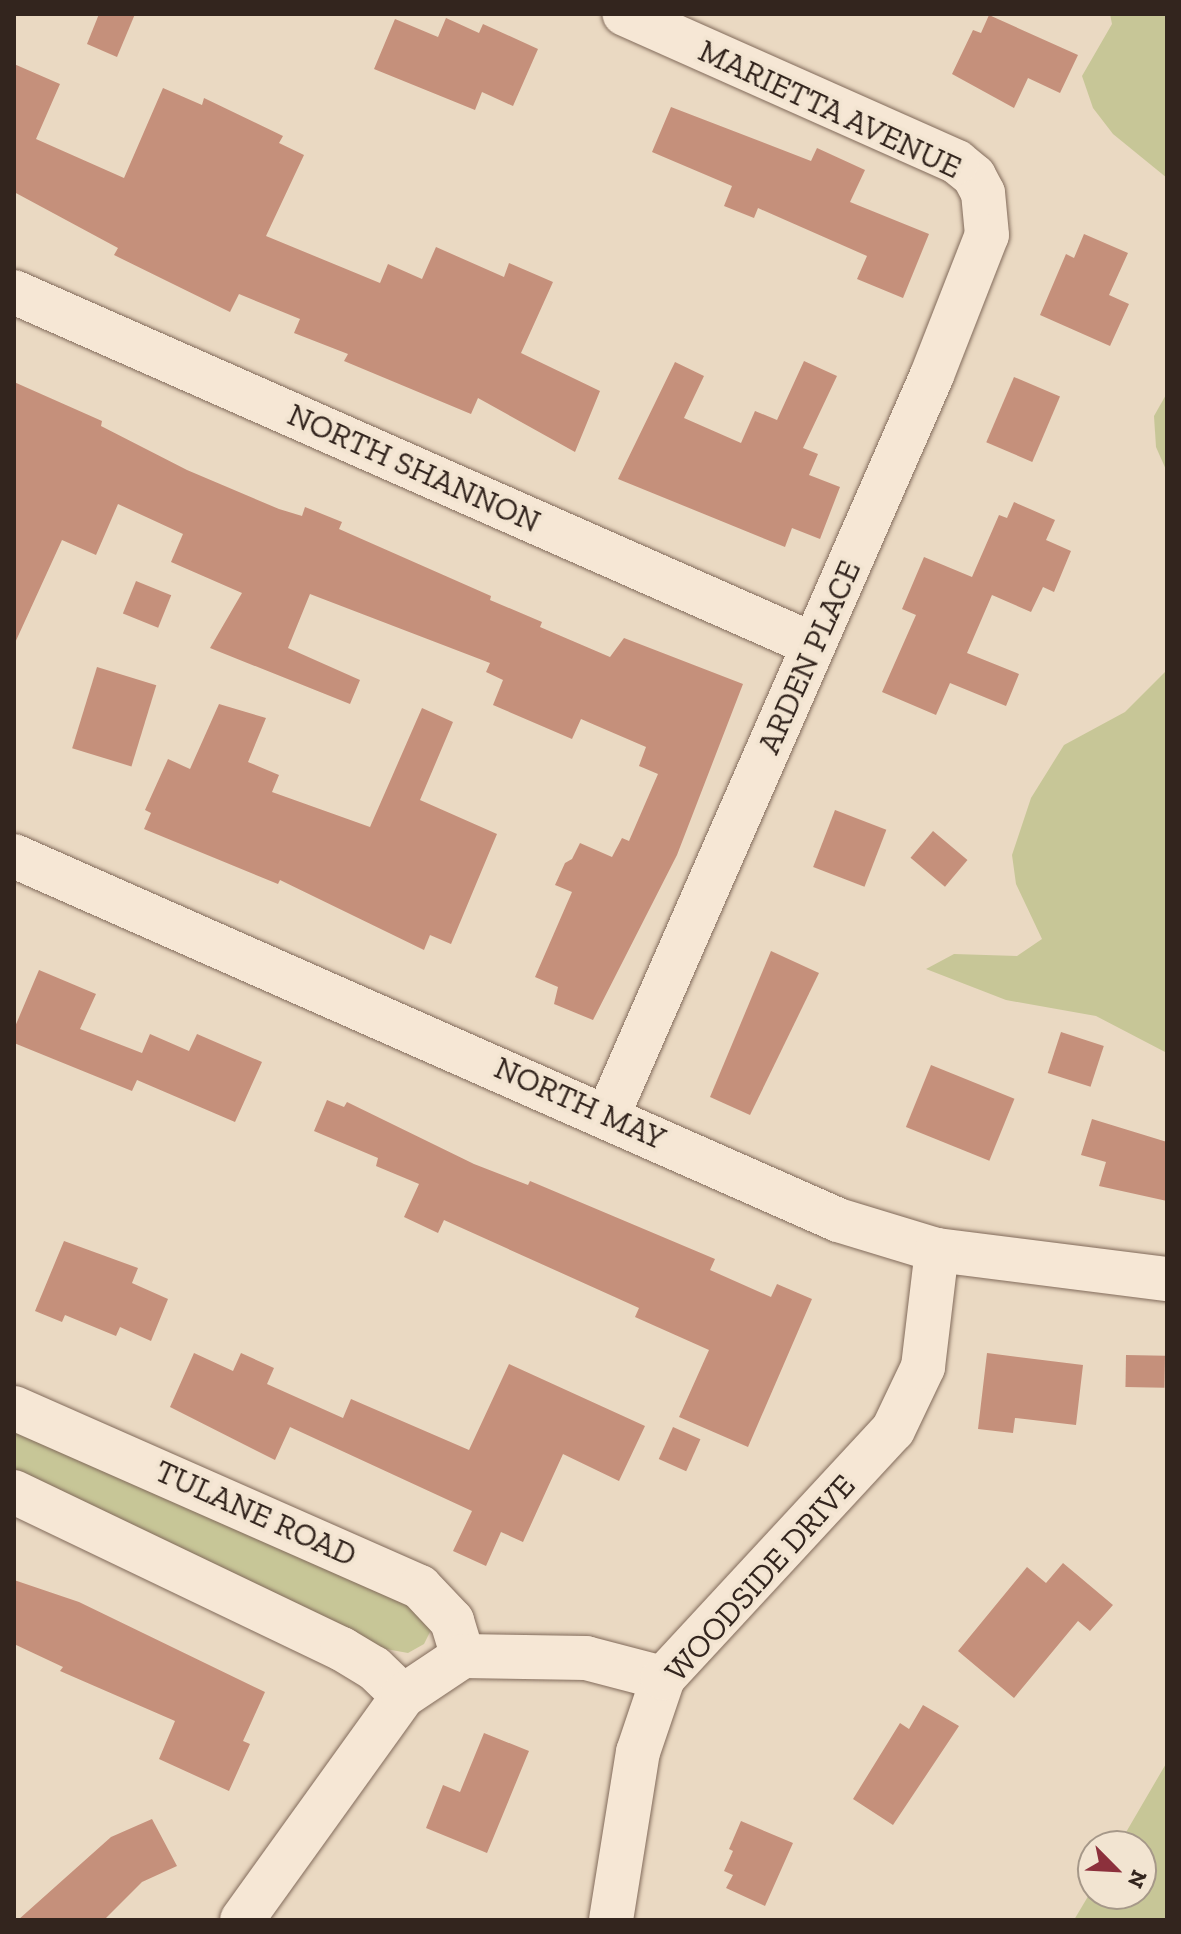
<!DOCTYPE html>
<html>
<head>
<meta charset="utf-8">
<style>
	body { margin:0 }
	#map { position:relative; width:1181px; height:1934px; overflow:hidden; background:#ead9c2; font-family:"Zilla Slab",serif }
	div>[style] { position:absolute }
	.green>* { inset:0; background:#c7c697 }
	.building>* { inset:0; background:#c5907b; transform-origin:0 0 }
	.roads { filter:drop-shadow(0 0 2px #826b5b) drop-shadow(0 0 2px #826b5b) }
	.minor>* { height:44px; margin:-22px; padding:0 22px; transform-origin:22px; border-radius:22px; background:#f6e7d5 }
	span { translate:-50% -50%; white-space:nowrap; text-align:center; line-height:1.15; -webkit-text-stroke:7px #f2e4d1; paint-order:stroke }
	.street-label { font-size:32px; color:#33251e }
	.frame { position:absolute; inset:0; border:16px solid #33251e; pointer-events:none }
	.north { position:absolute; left:1077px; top:1830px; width:80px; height:80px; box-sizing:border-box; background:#f2e4d1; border:2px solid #a69889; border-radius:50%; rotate:114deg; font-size:22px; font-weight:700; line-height:32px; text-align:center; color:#33251e }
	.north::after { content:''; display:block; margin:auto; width:28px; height:36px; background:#8c303c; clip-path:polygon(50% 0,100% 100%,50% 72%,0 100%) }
</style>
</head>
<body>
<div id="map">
	<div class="green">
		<div style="clip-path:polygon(1110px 14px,1167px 14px,1167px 178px,1113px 134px,1093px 108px,1082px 76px,1112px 24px)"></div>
		<div style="clip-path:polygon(1167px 393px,1167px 472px,1156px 447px,1154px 416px)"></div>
		<div style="clip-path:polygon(1167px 670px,1167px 1053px,1096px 1016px,1006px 1000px,926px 969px,954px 954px,1017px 956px,1042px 939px,1016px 884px,1012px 855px,1031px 798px,1064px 745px,1125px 712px)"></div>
		<div style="clip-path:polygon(14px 1419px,398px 1585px,432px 1628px,424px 1644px,408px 1653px,386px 1649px,14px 1469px)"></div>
		<div style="clip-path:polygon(1167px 1762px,1167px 1920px,1074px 1920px,1093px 1888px,1093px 1894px,1141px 1894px,1141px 1846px,1118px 1846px)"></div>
	</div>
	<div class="building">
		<div style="clip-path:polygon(99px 14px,135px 14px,117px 57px,87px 44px)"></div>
		<div style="clip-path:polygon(989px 15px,1078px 55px,1060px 93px,1028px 78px,1014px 108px,952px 74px,973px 30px,981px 33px)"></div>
		<div style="clip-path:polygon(446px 18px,479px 33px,483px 24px,538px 49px,513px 106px,482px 92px,475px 110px,374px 69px,395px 19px,438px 37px)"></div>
		<div style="clip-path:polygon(14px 64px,60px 84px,36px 139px,124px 178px,163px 88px,202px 105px,204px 98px,283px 136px,279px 143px,304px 155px,266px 236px,380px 283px,388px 264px,422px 279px,436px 247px,504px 277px,509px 263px,553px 282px,521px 353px,600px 391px,575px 452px,478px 398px,471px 414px,344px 361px,348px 354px,294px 333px,300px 319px,239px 294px,230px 312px,114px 255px,118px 248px,14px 192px)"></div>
		<div style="clip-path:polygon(671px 107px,811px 161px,817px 148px,865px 170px,850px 202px,929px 234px,903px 298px,857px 279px,867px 256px,758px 208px,754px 218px,724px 206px,732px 186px,652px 152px)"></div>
		<div style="clip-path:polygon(1084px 234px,1128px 253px,1109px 295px,1129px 304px,1110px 346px,1040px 315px,1066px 254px,1074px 258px)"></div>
		<div style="clip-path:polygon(804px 361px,837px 376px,803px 448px,818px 454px,809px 475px,840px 487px,820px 539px,792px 528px,785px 547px,618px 479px,675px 362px,704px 376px,684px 418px,741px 443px,755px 411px,777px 420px)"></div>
		<div style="left:1014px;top:377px;width:50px;height:71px;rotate:23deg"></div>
		<div style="clip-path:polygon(14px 382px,102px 421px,101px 426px,187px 470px,279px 509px,302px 516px,305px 507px,342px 522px,339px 529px,491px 596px,490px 600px,542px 622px,540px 627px,610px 657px,624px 638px,743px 684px,677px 855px,593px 1020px,554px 1004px,558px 987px,535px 977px,572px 892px,555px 885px,565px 863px,572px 859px,580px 843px,612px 857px,622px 838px,629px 841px,658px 774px,639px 766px,646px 747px,581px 719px,572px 739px,493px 705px,503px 680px,486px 672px,490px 663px,310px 594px,288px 648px,360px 680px,350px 704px,210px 648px,242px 593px,171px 562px,183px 534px,118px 504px,96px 555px,62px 540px,14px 645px)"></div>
		<div style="clip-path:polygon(1014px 502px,1055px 520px,1046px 540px,1071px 551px,1054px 592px,1043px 587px,1031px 612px,992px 595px,967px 653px,1019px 674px,1006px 706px,950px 683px,936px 715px,882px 692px,916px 615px,902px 609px,924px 557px,972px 577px,999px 515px,1007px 518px)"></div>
		<div style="left:136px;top:581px;width:38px;height:35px;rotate:22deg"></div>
		<div style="left:97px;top:667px;width:62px;height:85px;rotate:17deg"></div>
		<div style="clip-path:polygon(219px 704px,266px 718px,248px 762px,279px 775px,272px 792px,370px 827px,422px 708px,453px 722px,420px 800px,497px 834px,451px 944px,430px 935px,424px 950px,280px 880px,278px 884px,144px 829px,151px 813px,145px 810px,168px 759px,190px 769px)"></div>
		<div style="left:835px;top:810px;width:55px;height:61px;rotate:21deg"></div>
		<div style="left:933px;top:831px;width:45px;height:35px;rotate:40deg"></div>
		<div style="clip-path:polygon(771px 951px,819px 973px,750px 1115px,710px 1097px)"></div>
		<div style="clip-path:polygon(39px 970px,96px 994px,80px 1029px,142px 1053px,150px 1034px,189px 1051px,197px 1034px,262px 1062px,235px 1122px,137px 1080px,132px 1091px,14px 1043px,14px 1029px)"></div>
		<div style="left:1061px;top:1032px;width:45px;height:43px;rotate:18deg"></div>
		<div style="left:931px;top:1065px;width:90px;height:67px;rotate:22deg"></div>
		<div style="clip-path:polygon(327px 1100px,344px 1107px,347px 1102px,474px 1164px,528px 1185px,530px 1181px,715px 1259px,710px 1270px,771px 1297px,777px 1284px,812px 1299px,748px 1447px,679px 1417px,709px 1350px,635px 1317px,639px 1308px,444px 1220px,438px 1233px,404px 1217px,419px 1184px,376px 1166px,378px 1158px,314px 1131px)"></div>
		<div style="clip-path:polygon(1092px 1119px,1167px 1142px,1167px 1201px,1099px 1186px,1106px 1162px,1081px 1155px)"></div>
		<div style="clip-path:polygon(64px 1241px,138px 1268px,132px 1283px,168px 1299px,151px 1341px,120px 1327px,116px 1336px,65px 1315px,62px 1322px,35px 1311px)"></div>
		<div style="clip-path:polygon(194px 1353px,233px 1371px,241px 1353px,274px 1368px,267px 1384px,343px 1418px,351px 1399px,469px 1450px,509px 1364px,645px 1426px,619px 1481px,563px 1454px,523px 1542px,501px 1532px,486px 1566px,453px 1551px,472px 1511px,290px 1427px,275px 1460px,170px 1407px)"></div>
		<div style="clip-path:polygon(987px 1353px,1083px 1365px,1076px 1425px,1015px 1418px,1013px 1433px,978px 1429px)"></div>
		<div style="left:1126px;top:1355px;width:39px;height:32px;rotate:1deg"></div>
		<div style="left:673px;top:1427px;width:30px;height:35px;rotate:24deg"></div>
		<div style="clip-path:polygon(1063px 1563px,1113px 1605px,1090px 1631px,1078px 1621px,1014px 1698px,958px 1651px,1027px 1567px,1046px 1583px)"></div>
		<div style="clip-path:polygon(14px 1580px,79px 1602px,265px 1692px,243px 1741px,250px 1744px,229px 1791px,159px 1759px,175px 1721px,60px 1671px,63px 1667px,14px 1644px)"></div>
		<div style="clip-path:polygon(923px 1705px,959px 1726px,893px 1825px,853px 1799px,900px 1723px,909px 1729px)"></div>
		<div style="clip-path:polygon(484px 1733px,529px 1751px,487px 1853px,426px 1828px,443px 1785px,460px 1792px)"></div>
		<div style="clip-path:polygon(152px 1819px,177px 1866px,142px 1882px,104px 1920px,18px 1920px,111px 1837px)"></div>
		<div style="clip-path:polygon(741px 1821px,793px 1843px,765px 1906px,726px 1888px,733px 1875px,724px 1871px,733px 1851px,729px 1849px)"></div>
	</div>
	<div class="roads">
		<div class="minor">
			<div style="left:14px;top:292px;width:874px;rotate:23.81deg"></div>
			<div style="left:14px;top:856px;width:901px;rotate:23.83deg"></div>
			<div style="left:838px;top:1220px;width:103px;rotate:16.9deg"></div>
			<div style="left:937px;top:1250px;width:232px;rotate:7.2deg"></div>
			<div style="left:608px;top:1115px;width:808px;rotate:-66.35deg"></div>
			<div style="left:932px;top:375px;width:150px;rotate:-68.6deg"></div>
			<div style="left:987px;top:235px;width:42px;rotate:-95.4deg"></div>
			<div style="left:983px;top:193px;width:19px;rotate:-118deg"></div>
			<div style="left:974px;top:176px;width:22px;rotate:-141deg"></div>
			<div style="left:957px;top:162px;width:364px;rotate:-156deg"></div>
			<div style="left:14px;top:1408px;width:444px;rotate:23.8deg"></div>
			<div style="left:420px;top:1587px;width:47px;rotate:46.7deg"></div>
			<div style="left:452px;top:1621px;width:37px;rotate:73deg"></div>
			<div style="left:14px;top:1492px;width:364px;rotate:25.6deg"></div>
			<div style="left:342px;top:1649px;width:37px;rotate:31deg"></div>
			<div style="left:374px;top:1668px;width:40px;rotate:44deg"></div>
			<div style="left:242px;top:1920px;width:276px;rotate:-54.3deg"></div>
			<div style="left:403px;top:1696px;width:72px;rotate:-33.7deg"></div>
			<div style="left:463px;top:1656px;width:123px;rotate:0.9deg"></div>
			<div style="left:586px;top:1658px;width:80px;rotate:14.6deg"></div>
			<div style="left:611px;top:1920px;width:170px;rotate:-80.9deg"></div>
			<div style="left:638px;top:1752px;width:78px;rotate:-71.3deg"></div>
			<div style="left:663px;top:1678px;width:338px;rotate:-47.2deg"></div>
			<div style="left:893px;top:1430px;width:70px;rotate:-64.5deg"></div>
			<div style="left:923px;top:1367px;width:118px;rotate:-83.2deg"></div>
		</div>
	</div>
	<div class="street-label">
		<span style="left:830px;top:109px;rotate:25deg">MARIETTA AVENUE</span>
		<span style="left:414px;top:468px;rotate:24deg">NORTH SHANNON</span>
		<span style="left:809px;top:657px;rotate:-66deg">ARDEN PLACE</span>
		<span style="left:580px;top:1103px;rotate:24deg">NORTH MAY</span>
		<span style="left:256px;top:1513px;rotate:24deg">TULANE ROAD</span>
		<span style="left:760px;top:1578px;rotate:-48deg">WOODSIDE DRIVE</span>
	</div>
	<div class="frame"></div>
	<div class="north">N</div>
</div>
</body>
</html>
